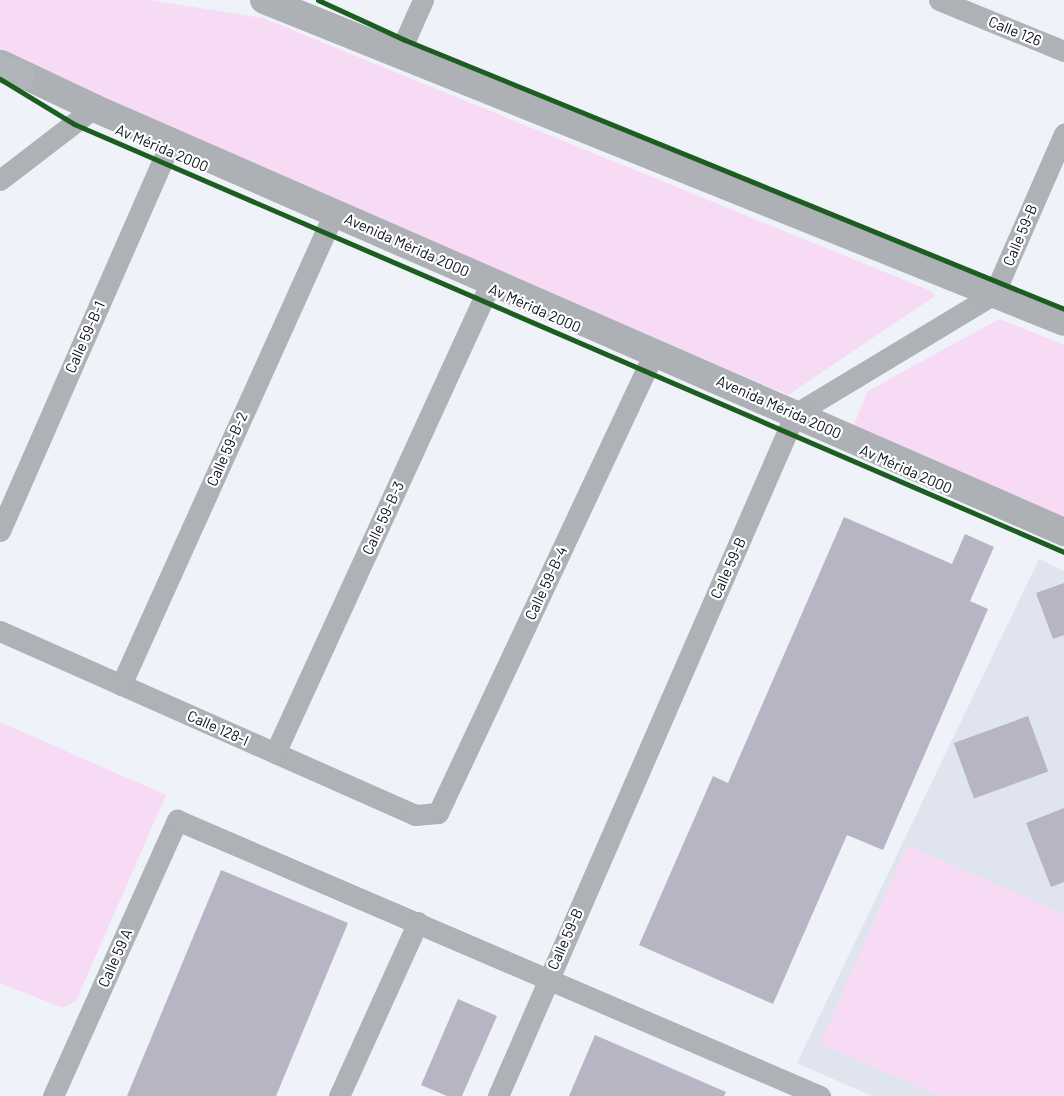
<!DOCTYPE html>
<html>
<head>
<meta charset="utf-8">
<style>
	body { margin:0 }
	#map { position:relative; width:1064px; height:1096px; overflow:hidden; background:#eff2f9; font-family:Barlow,sans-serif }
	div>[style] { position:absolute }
	.built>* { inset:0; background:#dfe4ef }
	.green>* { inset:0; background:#f7dbf5 }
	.building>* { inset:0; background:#b7b5c4; transform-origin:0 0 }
	.street>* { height:21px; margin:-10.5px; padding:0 10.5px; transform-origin:10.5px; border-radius:10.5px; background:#aeb2b6 }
	.secondary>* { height:28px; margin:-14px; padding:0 14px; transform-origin:14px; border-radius:14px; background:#adb1b6 }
	.primary>* { height:28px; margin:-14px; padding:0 14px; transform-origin:14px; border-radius:14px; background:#afb5b9 }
	.cycleway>* { height:5px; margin:-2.5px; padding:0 2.5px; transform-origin:2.5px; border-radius:2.5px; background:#1b5e20 }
	span { translate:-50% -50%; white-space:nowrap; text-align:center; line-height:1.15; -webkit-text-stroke:4.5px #fff; paint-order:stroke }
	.street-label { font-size:15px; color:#0c111a }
</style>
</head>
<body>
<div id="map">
	<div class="built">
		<div style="clip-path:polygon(1039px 559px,1064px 571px,1064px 1096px,872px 1096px,797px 1063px)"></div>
	</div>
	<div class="green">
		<div style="clip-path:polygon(0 0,150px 0,263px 18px,931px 291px,935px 296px,788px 395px,27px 67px,0 49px)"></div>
		<div style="clip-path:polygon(999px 319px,1064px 345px,1064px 521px,852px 429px,868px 391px)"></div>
		<div style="clip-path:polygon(0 722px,166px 795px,76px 1001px,63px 1008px,0 983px)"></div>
		<div style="clip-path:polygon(907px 845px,1064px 914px,1064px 1096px,939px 1096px,820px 1044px)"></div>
	</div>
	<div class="building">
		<div style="clip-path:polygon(844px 517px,952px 564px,965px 534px,994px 547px,970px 601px,988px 609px,883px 850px,847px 835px,773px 1004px,639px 945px,713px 776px,728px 783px)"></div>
		<div style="clip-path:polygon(1064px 583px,1064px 635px,1053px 639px,1036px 593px)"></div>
		<div style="left:1028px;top:716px;width:59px;height:79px;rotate:70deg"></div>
		<div style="clip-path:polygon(1064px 808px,1064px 882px,1051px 887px,1026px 823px)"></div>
		<div style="clip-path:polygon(221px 870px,348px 923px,276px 1096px,127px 1096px)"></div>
		<div style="clip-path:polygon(458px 999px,497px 1016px,462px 1096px,447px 1096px,421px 1085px)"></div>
		<div style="clip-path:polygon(595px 1035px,726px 1092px,724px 1096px,569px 1096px)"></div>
	</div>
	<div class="street">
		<div style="left:939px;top:0;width:135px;rotate:22.2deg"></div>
		<div style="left:399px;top:54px;width:59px;rotate:-66deg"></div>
		<div style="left:0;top:180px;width:118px;rotate:-37.5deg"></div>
		<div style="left:0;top:531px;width:425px;rotate:-66.3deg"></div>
		<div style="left:0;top:631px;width:454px;rotate:23.9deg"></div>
		<div style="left:415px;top:815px;width:23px;rotate:-5deg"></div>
		<div style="left:438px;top:813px;width:508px;rotate:-64.85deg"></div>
		<div style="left:121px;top:685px;width:518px;rotate:-65.71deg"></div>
		<div style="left:275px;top:753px;width:518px;rotate:-65.36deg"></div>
		<div style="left:53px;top:1096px;width:303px;rotate:-65.8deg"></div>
		<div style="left:177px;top:820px;width:700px;rotate:23.23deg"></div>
		<div style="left:339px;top:1096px;width:191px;rotate:-65.6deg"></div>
		<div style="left:498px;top:1096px;width:744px;rotate:-66.47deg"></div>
		<div style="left:795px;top:414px;width:232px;rotate:-31.1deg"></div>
		<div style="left:994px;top:294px;width:175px;rotate:-66.4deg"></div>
	</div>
	<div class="secondary">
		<div style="left:264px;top:0;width:862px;rotate:21.92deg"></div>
		<div style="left:1px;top:64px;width:103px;rotate:25.3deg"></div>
		<div style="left:94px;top:108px;width:1059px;rotate:23.61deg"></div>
	</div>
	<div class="primary">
		<div style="left:0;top:68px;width:22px;rotate:21deg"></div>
	</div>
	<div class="cycleway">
		<div style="left:318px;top:0;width:96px;rotate:24.7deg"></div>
		<div style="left:405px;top:40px;width:712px;rotate:22.2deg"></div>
		<div style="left:0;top:79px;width:87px;rotate:31.3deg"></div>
		<div style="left:74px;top:124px;width:1079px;rotate:23.38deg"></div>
	</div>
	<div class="street-label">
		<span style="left:1015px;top:31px;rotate:22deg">Calle 126</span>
		<span style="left:162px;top:148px;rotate:23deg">Av Mérida 2000</span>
		<span style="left:1020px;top:235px;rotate:-67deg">Calle 59-B</span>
		<span style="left:407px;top:245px;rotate:24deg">Avenida Mérida 2000</span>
		<span style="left:535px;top:308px;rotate:24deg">Av Mérida 2000</span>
		<span style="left:85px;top:337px;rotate:-66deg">Calle 59-B-1</span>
		<span style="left:779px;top:407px;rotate:24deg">Avenida Mérida 2000</span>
		<span style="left:227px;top:449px;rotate:-66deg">Calle 59-B-2</span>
		<span style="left:906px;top:469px;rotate:24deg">Av Mérida 2000</span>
		<span style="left:383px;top:518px;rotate:-65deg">Calle 59-B-3</span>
		<span style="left:728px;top:568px;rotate:-66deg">Calle 59-B</span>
		<span style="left:546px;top:583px;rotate:-65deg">Calle 59-B-4</span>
		<span style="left:218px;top:728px;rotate:24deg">Calle 128-I</span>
		<span style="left:565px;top:939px;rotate:-66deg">Calle 59-B</span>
		<span style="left:115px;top:958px;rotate:-66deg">Calle 59 A</span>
	</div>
</div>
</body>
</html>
